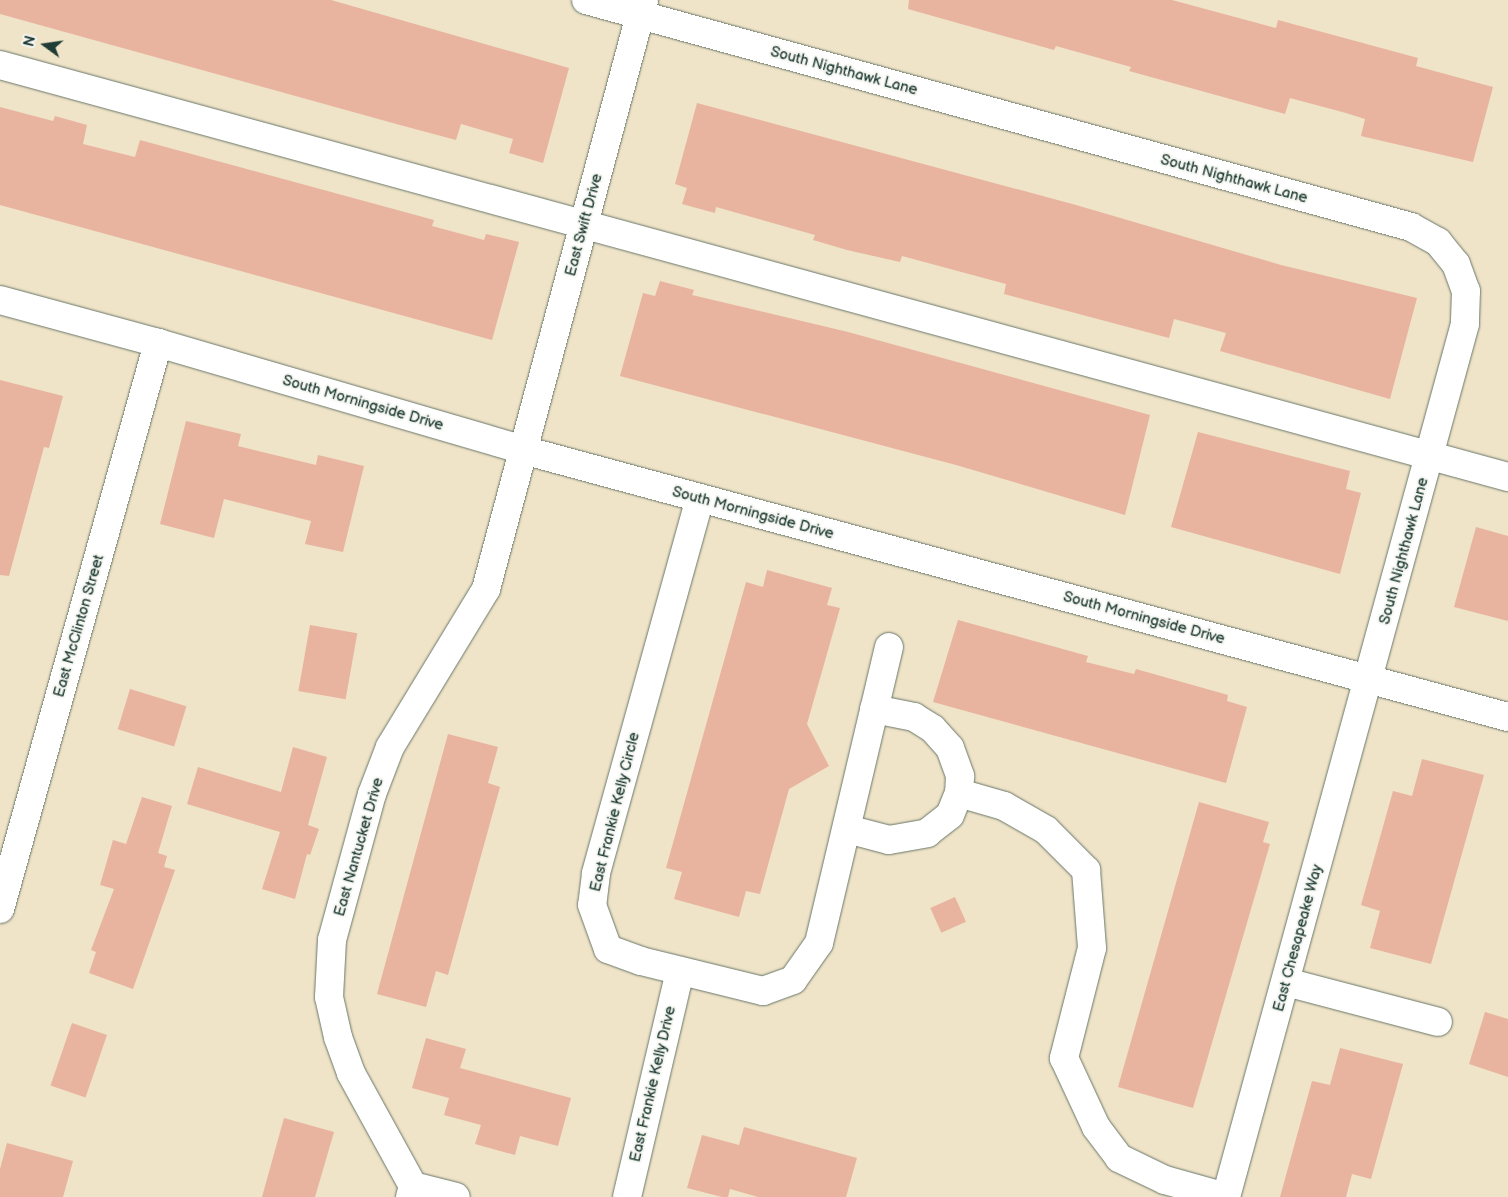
<!DOCTYPE html>
<html>
<head>
<meta charset="utf-8">
<style>
	body { margin:0 }
	#map { position:relative; width:1508px; height:1197px; overflow:hidden; background:#efe3c8; font-family:"Balsamiq Sans",sans-serif }
	div>[style] { position:absolute }
	.building>* { inset:0; background:#e8b49f; transform-origin:0 0 }
	.roads { filter:drop-shadow(0 0 1px #687768) drop-shadow(0 0 1px #687768) }
	.minor>* { height:28px; margin:-14px; padding:0 14px; transform-origin:14px; border-radius:14px; background:#fff }
	span { translate:-50% -50%; white-space:nowrap; text-align:center; line-height:1.15; -webkit-text-stroke:4px #f6f6f2; paint-order:stroke }
	.street-label { font-size:15px; color:#1f3d34 }
	.north { position:absolute; left:20px; top:20px; width:50px; height:50px; -webkit-text-stroke:4px #f6f6f2; paint-order:stroke; rotate:284deg; font-size:14px; font-weight:700; line-height:20px; text-align:center; color:#1f3d34 }
	.north::after { content:''; display:block; margin:auto; width:18px; height:22px; background:#1f3d34; clip-path:polygon(50% 0,100% 100%,50% 72%,0 100%) }
</style>
</head>
<body>
<div id="map">
	<div class="building">
		<div style="clip-path:polygon(0 0,331px 0,569px 68px,543px 163px,509px 153px,513px 139px,461px 124px,456px 140px,400px 125px,0 14px)"></div>
		<div style="clip-path:polygon(909px 0,1172px 0,1276px 28px,1278px 20px,1418px 58px,1416px 66px,1493px 87px,1473px 162px,1361px 136px,1365px 119px,1346px 113px,1290px 98px,1285px 114px,1129px 71px,1131px 67px,1056px 46px,1054px 50px,908px 9px)"></div>
		<div style="clip-path:polygon(697px 103px,1076px 205px,1281px 265px,1417px 298px,1390px 399px,1220px 351px,1226px 333px,1174px 319px,1169px 338px,1004px 294px,1006px 284px,902px 256px,900px 262px,847px 250px,813px 240px,815px 235px,716px 207px,715px 213px,682px 204px,687px 188px,675px 184px)"></div>
		<div style="clip-path:polygon(0 107px,53px 121px,55px 116px,87px 125px,83px 144px,135px 157px,140px 140px,434px 220px,432px 226px,484px 240px,486px 234px,519px 242px,492px 340px,0 205px)"></div>
		<div style="clip-path:polygon(660px 281px,694px 290px,692px 295px,848px 332px,1150px 415px,1125px 515px,956px 465px,620px 376px,643px 293px,655px 296px)"></div>
		<div style="clip-path:polygon(0 380px,63px 396px,49px 448px,44px 447px,9px 576px,0 575px)"></div>
		<div style="clip-path:polygon(186px 421px,241px 434px,238px 446px,316px 465px,318px 455px,364px 466px,343px 552px,305px 544px,311px 521px,224px 499px,214px 538px,160px 524px)"></div>
		<div style="clip-path:polygon(1198px 432px,1350px 471px,1346px 489px,1361px 493px,1340px 574px,1171px 527px)"></div>
		<div style="clip-path:polygon(1476px 527px,1508px 536px,1508px 621px,1454px 607px)"></div>
		<div style="clip-path:polygon(767px 570px,832px 588px,827px 605px,840px 608px,807px 724px,829px 766px,789px 789px,760px 894px,746px 891px,739px 917px,674px 899px,682px 872px,666px 868px,746px 582px,763px 587px)"></div>
		<div style="clip-path:polygon(958px 620px,1088px 656px,1086px 662px,1134px 674px,1136px 669px,1228px 695px,1227px 701px,1247px 707px,1226px 783px,933px 702px)"></div>
		<div style="left:310px;top:625px;width:48px;height:67px;rotate:10deg"></div>
		<div style="left:130px;top:689px;width:59px;height:42px;rotate:17deg"></div>
		<div style="clip-path:polygon(448px 734px,498px 747px,488px 783px,500px 787px,448px 975px,436px 971px,426px 1007px,377px 994px)"></div>
		<div style="clip-path:polygon(293px 747px,327px 757px,308px 825px,319px 829px,310px 855px,307px 854px,295px 899px,262px 889px,280px 832px,187px 804px,198px 767px,281px 792px)"></div>
		<div style="clip-path:polygon(1422px 759px,1484px 775px,1431px 964px,1370px 948px,1380px 911px,1361px 905px,1393px 791px,1412px 796px)"></div>
		<div style="clip-path:polygon(142px 797px,172px 806px,158px 853px,167px 856px,164px 867px,175px 870px,133px 989px,89px 973px,96px 952px,91px 950px,114px 889px,100px 885px,113px 840px,126px 844px)"></div>
		<div style="clip-path:polygon(1199px 802px,1269px 822px,1263px 842px,1270px 844px,1193px 1108px,1118px 1087px)"></div>
		<div style="left:955px;top:897px;width:27px;height:27px;rotate:66deg"></div>
		<div style="clip-path:polygon(1485px 1012px,1508px 1019px,1508px 1077px,1469px 1064px)"></div>
		<div style="left:72px;top:1023px;width:37px;height:66px;rotate:19deg"></div>
		<div style="clip-path:polygon(426px 1038px,466px 1049px,460px 1068px,571px 1098px,558px 1146px,520px 1136px,515px 1155px,475px 1144px,481px 1125px,444px 1115px,449px 1098px,412px 1088px)"></div>
		<div style="clip-path:polygon(1340px 1048px,1403px 1064px,1371px 1179px,1352px 1174px,1346px 1197px,1280px 1197px,1312px 1081px,1330px 1085px)"></div>
		<div style="clip-path:polygon(284px 1118px,334px 1132px,315px 1197px,262px 1197px)"></div>
		<div style="clip-path:polygon(744px 1127px,857px 1158px,846px 1197px,758px 1197px,730px 1189px,728px 1197px,722px 1197px,687px 1188px,702px 1135px,739px 1145px)"></div>
		<div style="clip-path:polygon(7px 1143px,73px 1161px,63px 1197px,0 1197px,0 1169px)"></div>
	</div>
	<div class="roads">
		<div class="minor">
			<div style="left:586px;top:0;width:856px;rotate:15.38deg"></div>
			<div style="left:1411px;top:227px;width:31px;rotate:29deg"></div>
			<div style="left:1438px;top:242px;width:28px;rotate:51deg"></div>
			<div style="left:1456px;top:264px;width:29px;rotate:70deg"></div>
			<div style="left:1466px;top:291px;width:33px;rotate:92deg"></div>
			<div style="left:1465px;top:324px;width:905px;rotate:105.31deg"></div>
			<div style="left:0;top:65px;width:1563px;rotate:15.28deg"></div>
			<div style="left:0;top:300px;width:164px;rotate:15.2deg"></div>
			<div style="left:158px;top:343px;width:380px;rotate:16.3deg"></div>
			<div style="left:523px;top:450px;width:1021px;rotate:15.17deg"></div>
			<div style="left:700px;top:498px;width:390px;rotate:105.5deg"></div>
			<div style="left:596px;top:874px;width:31px;rotate:97deg"></div>
			<div style="left:592px;top:905px;width:47px;rotate:70deg"></div>
			<div style="left:608px;top:949px;width:35px;rotate:20deg"></div>
			<div style="left:641px;top:961px;width:126px;rotate:13.8deg"></div>
			<div style="left:763px;top:991px;width:32px;rotate:-20deg"></div>
			<div style="left:793px;top:980px;width:45px;rotate:-54.9deg"></div>
			<div style="left:819px;top:943px;width:304px;rotate:-76.7deg"></div>
			<div style="left:874px;top:709px;width:41px;rotate:11.3deg"></div>
			<div style="left:914px;top:717px;width:22px;rotate:32deg"></div>
			<div style="left:933px;top:729px;width:25px;rotate:48deg"></div>
			<div style="left:950px;top:748px;width:30px;rotate:70deg"></div>
			<div style="left:960px;top:776px;width:17px;rotate:93deg"></div>
			<div style="left:959px;top:793px;width:47px;rotate:16.1deg"></div>
			<div style="left:1004px;top:806px;width:48px;rotate:29.7deg"></div>
			<div style="left:1046px;top:830px;width:57px;rotate:45deg"></div>
			<div style="left:1086px;top:870px;width:78px;rotate:85.6deg"></div>
			<div style="left:1092px;top:948px;width:114px;rotate:104.3deg"></div>
			<div style="left:1064px;top:1058px;width:76px;rotate:65.1deg"></div>
			<div style="left:1096px;top:1127px;width:39px;rotate:53deg"></div>
			<div style="left:1119px;top:1158px;width:51px;rotate:25.6deg"></div>
			<div style="left:1165px;top:1180px;width:63px;rotate:15.6deg"></div>
			<div style="left:847px;top:829px;width:43px;rotate:14.7deg"></div>
			<div style="left:889px;top:840px;width:39px;rotate:-10deg"></div>
			<div style="left:927px;top:833px;width:29px;rotate:-38deg"></div>
			<div style="left:950px;top:815px;width:24px;rotate:-68deg"></div>
			<div style="left:0;top:909px;width:588px;rotate:-74.4deg"></div>
			<div style="left:1286px;top:982px;width:157px;rotate:14.7deg"></div>
			<div style="left:413px;top:1186px;width:44px;rotate:14.3deg"></div>
			<div style="left:410px;top:1197px;width:11px;rotate:-75deg"></div>
			<div style="left:413px;top:1186px;width:129px;rotate:-118.8deg"></div>
			<div style="left:351px;top:1073px;width:38px;rotate:-110deg"></div>
			<div style="left:338px;top:1037px;width:41px;rotate:-102.7deg"></div>
			<div style="left:329px;top:997px;width:57px;rotate:-87deg"></div>
			<div style="left:332px;top:940px;width:151px;rotate:-74.7deg"></div>
			<div style="left:372px;top:794px;width:50px;rotate:-69deg"></div>
			<div style="left:390px;top:747px;width:185px;rotate:-58.7deg"></div>
			<div style="left:486px;top:589px;width:610px;rotate:-74.98deg"></div>
			<div style="left:627px;top:1197px;width:232px;rotate:-76.8deg"></div>
		</div>
	</div>
	<div class="street-label">
		<span style="left:844px;top:71px;rotate:15deg">South Nighthawk Lane</span>
		<span style="left:1234px;top:179px;rotate:15deg">South Nighthawk Lane</span>
		<span style="left:584px;top:225px;rotate:-75deg">East Swift Drive</span>
		<span style="left:363px;top:403px;rotate:16deg">South Morningside Drive</span>
		<span style="left:753px;top:513px;rotate:15deg">South Morningside Drive</span>
		<span style="left:1404px;top:551px;rotate:-75deg">South Nighthawk Lane</span>
		<span style="left:1144px;top:618px;rotate:15deg">South Morningside Drive</span>
		<span style="left:79px;top:626px;rotate:-74deg">East McClinton Street</span>
		<span style="left:615px;top:812px;rotate:-76deg">East Frankie Kelly Circle</span>
		<span style="left:359px;top:847px;rotate:-74deg">East Nantucket Drive</span>
		<span style="left:1298px;top:938px;rotate:-75deg">East Chesapeake Way</span>
		<span style="left:653px;top:1084px;rotate:-77deg">East Frankie Kelly Drive</span>
	</div>
	<div class="north">N</div>
</div>
</body>
</html>
